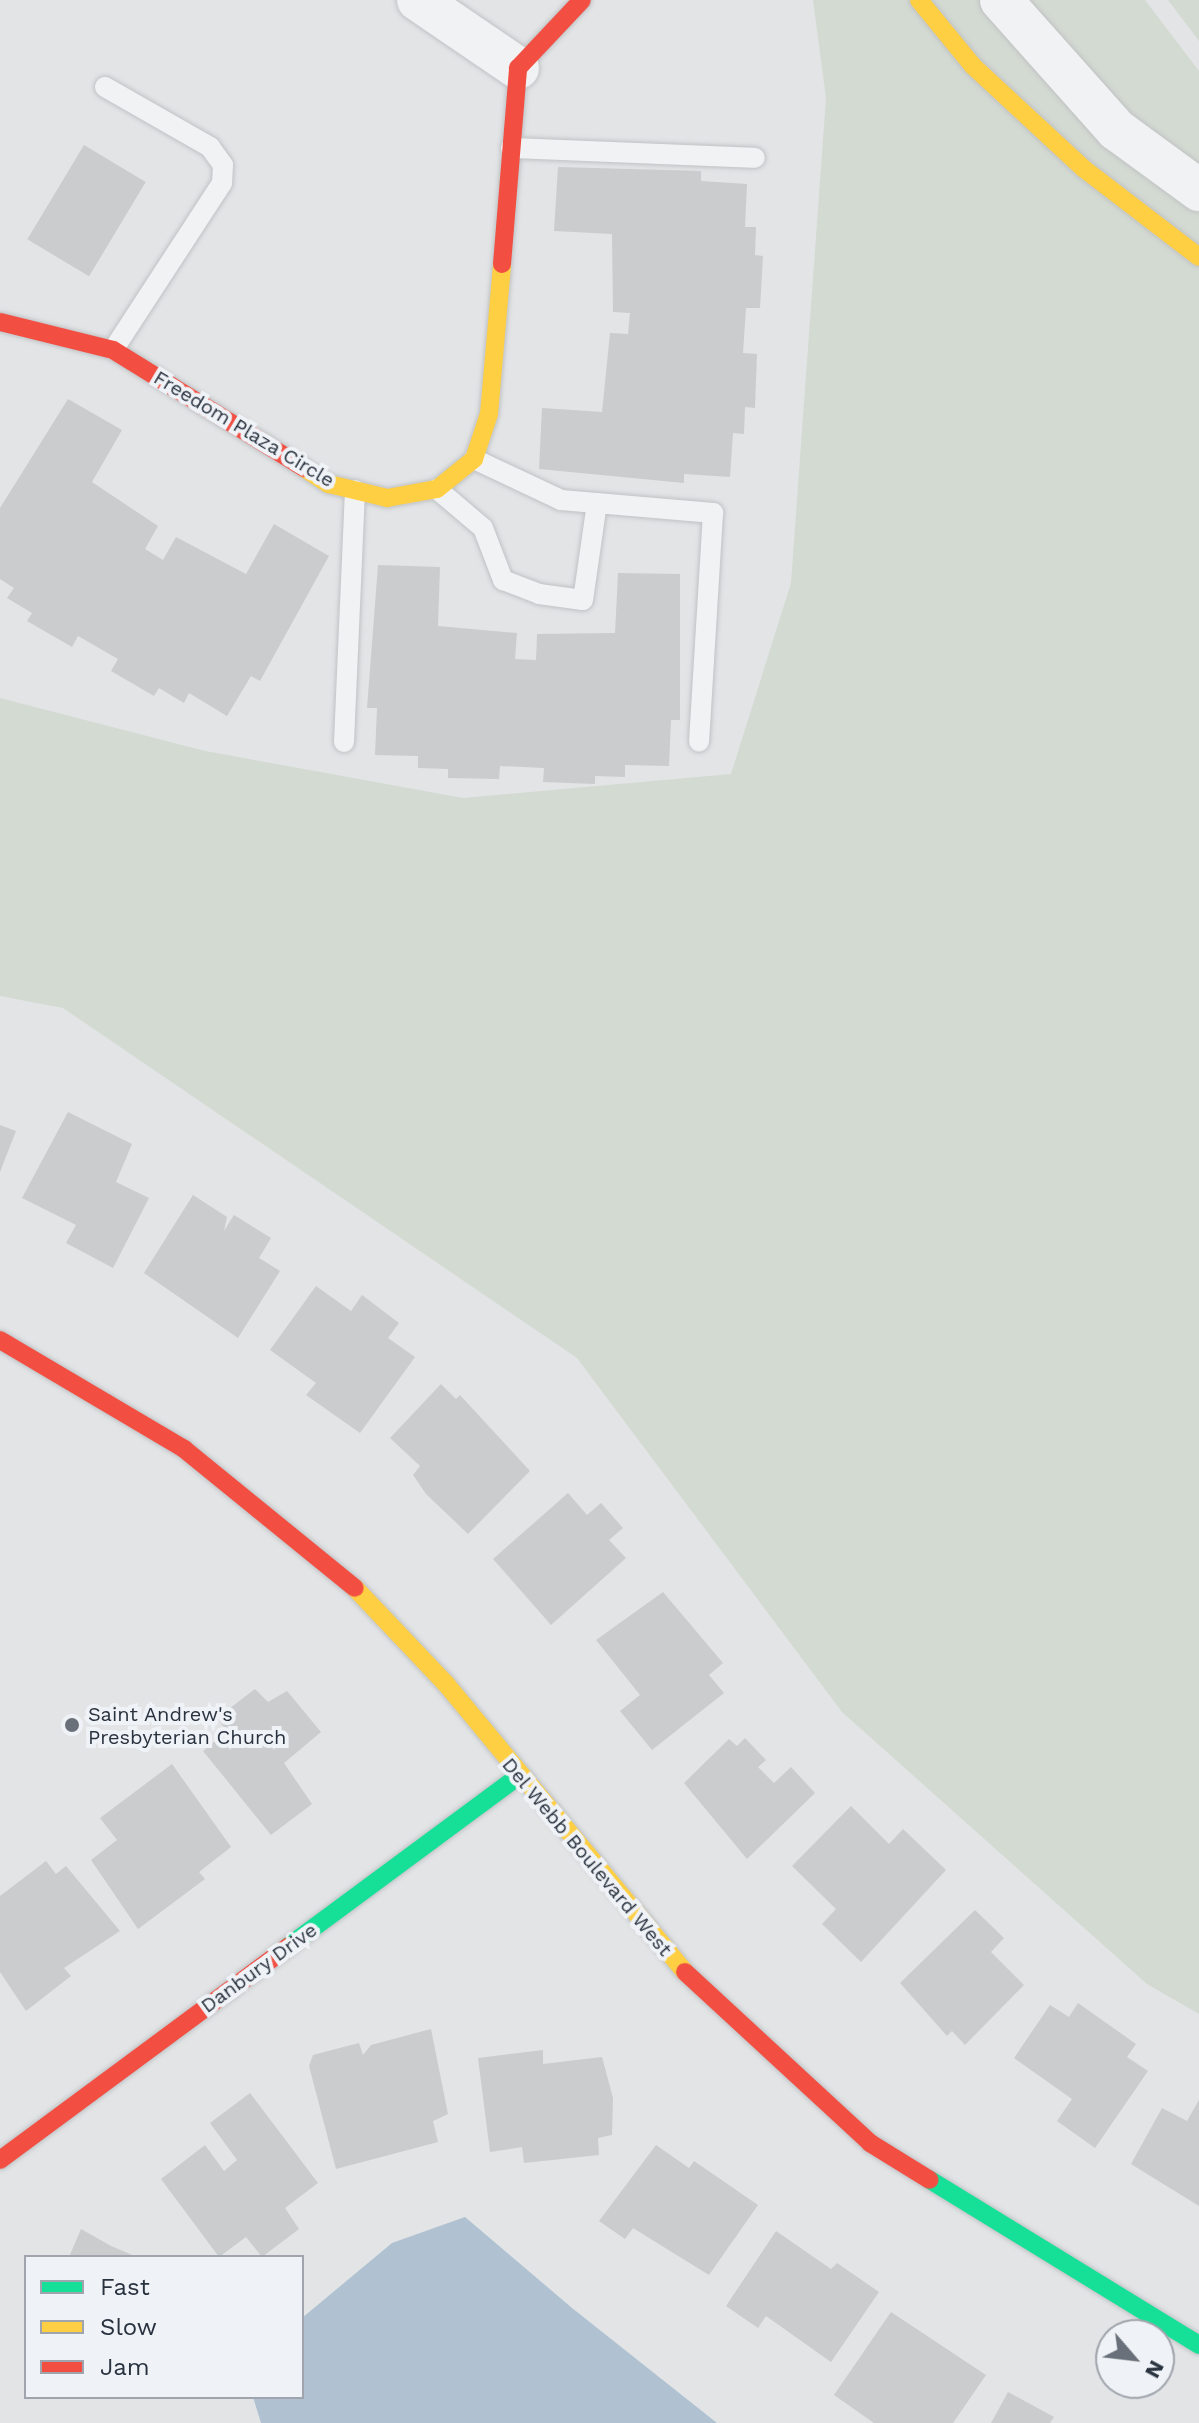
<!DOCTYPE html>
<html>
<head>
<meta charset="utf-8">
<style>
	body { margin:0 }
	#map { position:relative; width:1199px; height:2423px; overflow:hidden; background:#e2e4e6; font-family:"Work Sans",sans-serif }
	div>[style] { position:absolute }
	.green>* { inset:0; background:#d3dad2 }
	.water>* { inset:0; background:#b0c1d1 }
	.building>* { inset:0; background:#caccce; transform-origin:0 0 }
	.roads { filter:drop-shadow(0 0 2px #c0c2c4) drop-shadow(0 0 2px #c0c2c4) }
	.lane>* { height:20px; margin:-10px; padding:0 10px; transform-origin:10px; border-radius:10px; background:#f1f2f3 }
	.street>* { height:42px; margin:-21px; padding:0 21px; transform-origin:21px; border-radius:21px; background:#f1f2f3 }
	.fast>* { height:18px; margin:-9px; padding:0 9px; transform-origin:9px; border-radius:9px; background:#16e098 }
	.slow>* { height:18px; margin:-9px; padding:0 9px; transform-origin:9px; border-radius:9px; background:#ffcf43 }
	.jam>* { height:18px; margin:-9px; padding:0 9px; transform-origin:9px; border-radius:9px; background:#f24e42 }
	.dots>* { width:22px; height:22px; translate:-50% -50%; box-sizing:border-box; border:4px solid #eff2f6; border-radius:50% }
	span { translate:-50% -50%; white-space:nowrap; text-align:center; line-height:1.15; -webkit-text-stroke:8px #eff2f6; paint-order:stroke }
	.street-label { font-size:20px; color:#29323f }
	.poi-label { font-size:20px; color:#29323f }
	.left { translate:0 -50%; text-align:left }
	.legend { position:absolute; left:24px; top:2255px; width:280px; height:144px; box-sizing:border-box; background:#eff2f6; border:2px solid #a0a5ad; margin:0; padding:10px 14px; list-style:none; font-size:24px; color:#29323f }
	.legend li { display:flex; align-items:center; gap:16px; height:40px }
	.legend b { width:40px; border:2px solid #a0a5ad }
	.north { position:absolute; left:1095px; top:2319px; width:80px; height:80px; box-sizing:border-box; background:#eff2f6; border:2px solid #a0a5ad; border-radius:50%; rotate:118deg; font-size:22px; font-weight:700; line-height:32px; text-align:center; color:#29323f }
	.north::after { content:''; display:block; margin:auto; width:28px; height:36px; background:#6a7079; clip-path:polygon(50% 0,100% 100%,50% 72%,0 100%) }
</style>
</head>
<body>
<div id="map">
	<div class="green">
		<div style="clip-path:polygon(813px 0,1145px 0,1199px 71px,1199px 2014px,1147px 1984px,842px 1712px,577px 1358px,63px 1008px,0 996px,0 698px,205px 751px,463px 798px,731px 774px,791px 583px,826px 98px)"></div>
		<div style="clip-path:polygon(1168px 0,1199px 0,1199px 41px)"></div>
	</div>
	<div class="water">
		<div style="clip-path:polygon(465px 2217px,572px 2308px,717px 2423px,261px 2423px,253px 2397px,302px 2397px,302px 2318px,392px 2243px)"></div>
	</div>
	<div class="building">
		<div style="left:84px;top:145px;width:72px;height:110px;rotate:31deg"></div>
		<div style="clip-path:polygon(558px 167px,701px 171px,701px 181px,747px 184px,745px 227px,756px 227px,755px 255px,763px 256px,760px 308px,746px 308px,743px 353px,757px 354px,755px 408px,745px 407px,744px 434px,733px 433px,730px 477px,684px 474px,684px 483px,539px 469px,542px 408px,602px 412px,610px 333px,628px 334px,630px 313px,613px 312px,612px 234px,554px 231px)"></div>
		<div style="clip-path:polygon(68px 399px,122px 430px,92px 482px,158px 526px,145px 549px,163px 560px,176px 537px,246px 574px,274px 524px,329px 556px,260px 681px,251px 676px,227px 716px,189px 693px,184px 703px,159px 688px,154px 696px,111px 671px,118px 659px,78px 636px,72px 647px,27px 621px,32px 613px,7px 598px,14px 588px,0 579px,0 508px)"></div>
		<div style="clip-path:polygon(378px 565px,440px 567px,438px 626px,517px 633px,515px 659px,536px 660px,537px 634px,615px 633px,618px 573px,680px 574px,680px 720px,671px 720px,669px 766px,625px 765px,625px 777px,595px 776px,595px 784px,543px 782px,544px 768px,500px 766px,499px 779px,448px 778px,448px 769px,418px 768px,418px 756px,375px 755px,377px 708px,367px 708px)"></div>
		<div style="clip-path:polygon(68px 1112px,132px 1144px,116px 1182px,149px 1198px,113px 1268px,66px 1243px,76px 1225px,22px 1198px)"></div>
		<div style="clip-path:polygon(0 1125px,16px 1131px,0 1172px)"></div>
		<div style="clip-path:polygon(193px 1195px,227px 1217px,224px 1231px,234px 1215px,271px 1238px,259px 1258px,280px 1271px,238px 1338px,144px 1273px)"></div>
		<div style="clip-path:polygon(316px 1286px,351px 1311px,362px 1295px,399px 1323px,388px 1338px,415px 1357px,360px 1433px,306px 1395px,316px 1383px,270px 1350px)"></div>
		<div style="clip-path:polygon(441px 1384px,456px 1399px,460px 1395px,530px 1471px,468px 1534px,426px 1494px,413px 1475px,420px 1466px,390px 1438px)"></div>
		<div style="clip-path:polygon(568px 1493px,587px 1515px,601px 1503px,623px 1528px,609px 1540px,626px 1558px,551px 1625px,493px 1559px)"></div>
		<div style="clip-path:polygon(663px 1592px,723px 1663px,709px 1675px,724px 1693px,652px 1750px,620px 1711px,640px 1695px,596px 1640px)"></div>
		<div style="clip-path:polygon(255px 1689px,268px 1702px,287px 1691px,321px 1732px,284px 1763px,312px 1804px,271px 1835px,203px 1751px,227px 1731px,217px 1718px)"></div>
		<div style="clip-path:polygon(745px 1738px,766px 1760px,758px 1767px,774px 1783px,791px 1767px,815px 1793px,747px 1859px,684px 1783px,729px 1739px,737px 1746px)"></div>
		<div style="clip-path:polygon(172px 1764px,231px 1847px,199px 1872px,205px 1879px,138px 1929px,91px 1860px,117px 1840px,100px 1818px)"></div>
		<div style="clip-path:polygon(851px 1806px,889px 1844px,903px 1829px,946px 1870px,861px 1962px,822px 1924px,836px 1909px,792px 1866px)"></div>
		<div style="clip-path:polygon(46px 1861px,56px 1874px,66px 1866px,120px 1931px,64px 1968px,71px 1976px,26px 2011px,0 1972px,0 1896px)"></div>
		<div style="clip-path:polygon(975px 1910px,1004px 1938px,991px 1952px,1024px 1985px,965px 2045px,952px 2031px,947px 2036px,900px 1983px)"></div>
		<div style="clip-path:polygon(1078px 2003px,1136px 2044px,1127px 2057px,1148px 2071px,1095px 2148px,1057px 2121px,1072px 2099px,1014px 2058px,1050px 2005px,1069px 2017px)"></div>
		<div style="clip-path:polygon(431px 2029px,448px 2114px,433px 2121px,438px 2142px,336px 2169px,309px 2066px,313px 2055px,359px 2043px,363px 2055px,371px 2045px)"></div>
		<div style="clip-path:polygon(543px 2050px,543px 2064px,602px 2057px,613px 2098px,612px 2135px,598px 2138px,599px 2155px,524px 2163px,522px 2147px,490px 2152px,478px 2058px)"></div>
		<div style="clip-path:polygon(250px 2093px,318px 2183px,285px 2208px,299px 2229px,262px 2257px,246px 2237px,219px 2257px,161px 2179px,205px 2145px,224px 2171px,237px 2160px,210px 2123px)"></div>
		<div style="clip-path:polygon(1199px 2100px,1199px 2206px,1131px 2164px,1162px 2108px,1187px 2121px)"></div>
		<div style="clip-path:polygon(656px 2145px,689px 2168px,694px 2161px,758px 2205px,709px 2275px,633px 2228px,625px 2239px,599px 2221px)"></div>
		<div style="clip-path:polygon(81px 2229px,111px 2246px,137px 2257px,69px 2257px)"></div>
		<div style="clip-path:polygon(776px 2231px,831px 2269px,837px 2263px,879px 2292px,831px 2362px,766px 2316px,758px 2328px,726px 2306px)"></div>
		<div style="clip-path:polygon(891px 2312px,986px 2375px,953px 2423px,874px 2423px,834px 2395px)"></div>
		<div style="clip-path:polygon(1008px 2392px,1054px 2417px,1050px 2423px,991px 2423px)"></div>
	</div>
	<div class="roads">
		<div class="lane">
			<div style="left:105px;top:87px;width:121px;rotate:29.7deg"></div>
			<div style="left:210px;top:147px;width:22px;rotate:54deg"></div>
			<div style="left:223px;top:165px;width:18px;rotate:93deg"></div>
			<div style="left:222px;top:183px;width:199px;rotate:123.1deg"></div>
			<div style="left:511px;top:148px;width:244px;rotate:2.3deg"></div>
			<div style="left:474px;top:459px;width:96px;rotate:25.2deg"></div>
			<div style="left:561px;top:500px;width:153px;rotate:4.9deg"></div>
			<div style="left:713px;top:513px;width:229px;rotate:93.5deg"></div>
			<div style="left:437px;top:489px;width:60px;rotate:40.3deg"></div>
			<div style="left:483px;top:528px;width:56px;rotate:69deg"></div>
			<div style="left:503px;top:580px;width:39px;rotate:21deg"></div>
			<div style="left:539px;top:594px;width:44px;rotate:7.8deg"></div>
			<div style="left:583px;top:600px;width:98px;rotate:-81.8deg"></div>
			<div style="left:344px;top:742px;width:252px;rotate:-87.5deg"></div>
		</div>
		<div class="street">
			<div style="left:418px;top:0;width:121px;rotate:34.2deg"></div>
			<div style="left:1001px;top:0;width:174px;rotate:48.3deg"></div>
			<div style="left:1117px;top:130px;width:102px;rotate:36.2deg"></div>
		</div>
		<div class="fast">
			<div style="left:289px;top:1946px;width:286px;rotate:-36.5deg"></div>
			<div style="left:930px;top:2180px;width:316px;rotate:31.5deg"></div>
		</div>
		<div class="slow">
			<div style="left:919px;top:0;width:85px;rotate:50.7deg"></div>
			<div style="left:973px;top:66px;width:150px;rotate:42.8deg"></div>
			<div style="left:1083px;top:168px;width:146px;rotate:37.5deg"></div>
			<div style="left:304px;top:468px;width:30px;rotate:33deg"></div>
			<div style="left:329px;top:484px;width:60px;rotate:13.6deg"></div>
			<div style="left:387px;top:498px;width:51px;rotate:-10.2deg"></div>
			<div style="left:437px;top:489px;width:48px;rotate:-39deg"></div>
			<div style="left:474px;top:459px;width:47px;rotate:-71.6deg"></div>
			<div style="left:489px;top:414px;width:151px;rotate:-85deg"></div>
			<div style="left:355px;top:1588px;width:132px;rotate:46.5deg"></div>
			<div style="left:446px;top:1684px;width:374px;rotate:50.3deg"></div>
		</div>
		<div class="jam">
			<div style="left:502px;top:264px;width:197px;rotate:-85.3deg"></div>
			<div style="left:518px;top:68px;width:93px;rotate:-46.7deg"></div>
			<div style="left:0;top:322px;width:116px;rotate:13.9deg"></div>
			<div style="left:113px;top:350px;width:225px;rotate:31.7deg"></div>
			<div style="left:0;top:1340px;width:214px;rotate:30.6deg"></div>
			<div style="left:184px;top:1449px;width:220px;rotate:39.1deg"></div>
			<div style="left:685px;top:1972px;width:252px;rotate:42.7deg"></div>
			<div style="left:870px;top:2143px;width:70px;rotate:31.7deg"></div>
			<div style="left:0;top:2160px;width:360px;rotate:-36.5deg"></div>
		</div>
	</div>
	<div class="dots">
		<div style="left:72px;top:1725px;background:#6a7079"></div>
	</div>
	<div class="street-label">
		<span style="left:244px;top:429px;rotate:31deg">Freedom Plaza Circle</span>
		<span style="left:587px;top:1857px;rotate:50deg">Del Webb Boulevard West</span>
		<span style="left:259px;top:1968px;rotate:-36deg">Danbury Drive</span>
	</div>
	<div class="poi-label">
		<span class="left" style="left:88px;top:1726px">Saint Andrew's<br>Presbyterian Church</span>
	</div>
	<ul class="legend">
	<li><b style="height:10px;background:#16e098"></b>Fast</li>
	<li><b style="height:10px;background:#ffcf43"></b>Slow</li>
	<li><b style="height:10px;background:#f24e42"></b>Jam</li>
	</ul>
	<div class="north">N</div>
</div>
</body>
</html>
